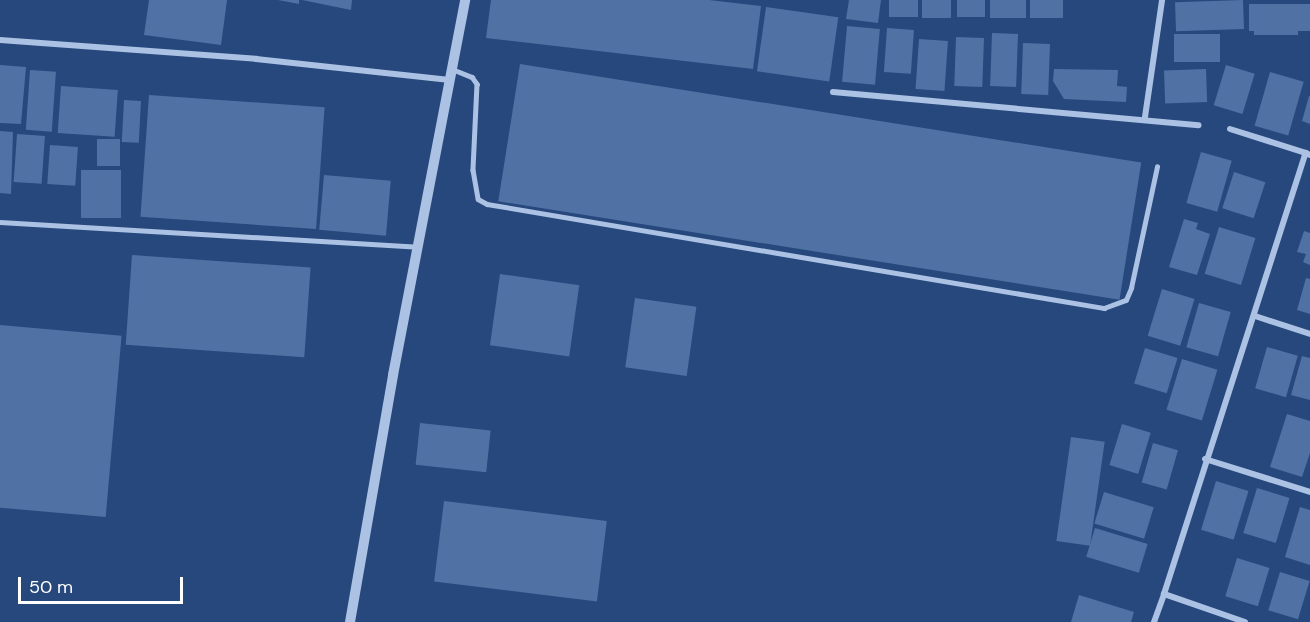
<!DOCTYPE html>
<html>
<head>
<meta charset="utf-8">
<style>
	body { margin:0 }
	#map { position:relative; width:1310px; height:622px; overflow:hidden; background:#27487c; font-family:"DM Sans",sans-serif }
	div>[style] { position:absolute }
	.building>* { inset:0; background:#5071a4; transform-origin:0 0 }
	.service>* { height:4.5px; margin:-2.25px; padding:0 2.25px; transform-origin:2.25px; border-radius:2.25px; background:#acc2e4 }
	.minor>* { height:6px; margin:-3px; padding:0 3px; transform-origin:3px; border-radius:3px; background:#acc2e4 }
	.tertiary>* { height:10px; margin:-5px; padding:0 5px; transform-origin:5px; border-radius:5px; background:#acc2e4 }
	span { translate:-50% -50%; white-space:nowrap; text-align:center; line-height:1.15; -webkit-text-stroke:5px #27487c; paint-order:stroke }
	.scale { position:absolute; left:18px; top:577px; width:165px; height:27px; box-sizing:border-box; border:3px solid #fff; border-top:0; padding-left:8px; font-size:18px; line-height:21px; white-space:nowrap; color:#fff; -webkit-text-stroke:4px #27487c; paint-order:stroke }
</style>
</head>
<body>
<div id="map">
	<div class="building">
		<div style="clip-path:polygon(149px 0,227px 0,221px 45px,144px 35px)"></div>
		<div style="clip-path:polygon(278px 0,299px 0,299px 4px)"></div>
		<div style="clip-path:polygon(302px 0,352px 0,351px 10px)"></div>
		<div style="clip-path:polygon(491px 0,709px 0,761px 6px,753px 69px,486px 38px)"></div>
		<div style="clip-path:polygon(849px 0,881px 0,878px 23px,846px 19px)"></div>
		<div style="left:889px;top:0;width:29px;height:17px"></div>
		<div style="left:922px;top:0;width:29px;height:18px"></div>
		<div style="left:957px;top:0;width:28px;height:17px"></div>
		<div style="left:990px;top:0;width:36px;height:18px"></div>
		<div style="left:1030px;top:0;width:33px;height:18px"></div>
		<div style="left:1243px;top:0;width:29px;height:68px;rotate:88deg"></div>
		<div style="clip-path:polygon(1249px 4px,1310px 4px,1310px 31px,1298px 31px,1298px 35px,1254px 35px,1254px 31px,1249px 31px)"></div>
		<div style="left:766px;top:7px;width:73px;height:65px;rotate:8deg"></div>
		<div style="left:847px;top:26px;width:33px;height:56px;rotate:5deg"></div>
		<div style="left:887px;top:28px;width:27px;height:44px;rotate:4deg"></div>
		<div style="left:992px;top:33px;width:26px;height:53px;rotate:2deg"></div>
		<div style="left:1220px;top:34px;width:28px;height:46px;rotate:90deg"></div>
		<div style="left:956px;top:37px;width:28px;height:49px;rotate:2deg"></div>
		<div style="left:919px;top:39px;width:29px;height:50px;rotate:4deg"></div>
		<div style="left:1023px;top:43px;width:27px;height:51px;rotate:2deg"></div>
		<div style="left:520px;top:64px;width:629px;height:139px;rotate:9deg"></div>
		<div style="clip-path:polygon(0 65px,26px 67px,21px 124px,0 123px)"></div>
		<div style="left:1226px;top:65px;width:30px;height:42px;rotate:17deg"></div>
		<div style="clip-path:polygon(1054px 69px,1118px 70px,1117px 86px,1127px 87px,1126px 102px,1064px 99px,1053px 81px)"></div>
		<div style="left:1206px;top:69px;width:33px;height:42px;rotate:88deg"></div>
		<div style="left:30px;top:70px;width:26px;height:60px;rotate:4deg"></div>
		<div style="left:1270px;top:72px;width:35px;height:56px;rotate:16deg"></div>
		<div style="left:61px;top:86px;width:57px;height:47px;rotate:4deg"></div>
		<div style="left:149px;top:95px;width:176px;height:122px;rotate:4deg"></div>
		<div style="clip-path:polygon(1309px 96px,1310px 96px,1310px 124px,1302px 121px)"></div>
		<div style="left:124px;top:100px;width:17px;height:42px;rotate:3deg"></div>
		<div style="clip-path:polygon(0 131px,13px 132px,11px 194px,0 193px)"></div>
		<div style="left:17px;top:134px;width:28px;height:48px;rotate:4deg"></div>
		<div style="left:97px;top:139px;width:23px;height:27px"></div>
		<div style="left:50px;top:145px;width:28px;height:39px;rotate:4deg"></div>
		<div style="left:1201px;top:152px;width:32px;height:53px;rotate:16deg"></div>
		<div style="left:81px;top:170px;width:40px;height:48px"></div>
		<div style="left:1234px;top:172px;width:33px;height:38px;rotate:18deg"></div>
		<div style="left:324px;top:175px;width:67px;height:55px;rotate:5deg"></div>
		<div style="clip-path:polygon(1184px 219px,1198px 223px,1196px 229px,1210px 234px,1197px 275px,1169px 267px)"></div>
		<div style="left:1219px;top:227px;width:38px;height:49px;rotate:17deg"></div>
		<div style="clip-path:polygon(1304px 231px,1310px 233px,1310px 265px,1303px 262px,1306px 254px,1297px 252px)"></div>
		<div style="left:132px;top:255px;width:179px;height:90px;rotate:4deg"></div>
		<div style="left:500px;top:274px;width:80px;height:72px;rotate:8deg"></div>
		<div style="clip-path:polygon(1306px 278px,1310px 279px,1310px 314px,1297px 310px)"></div>
		<div style="left:1162px;top:289px;width:34px;height:49px;rotate:17deg"></div>
		<div style="left:635px;top:298px;width:62px;height:70px;rotate:8deg"></div>
		<div style="left:1199px;top:303px;width:33px;height:46px;rotate:16deg"></div>
		<div style="left:0;top:325px;width:122px;height:182px;rotate:5deg"></div>
		<div style="left:1267px;top:347px;width:32px;height:43px;rotate:16deg"></div>
		<div style="left:1145px;top:348px;width:34px;height:37px;rotate:17deg"></div>
		<div style="clip-path:polygon(1302px 356px,1310px 358px,1310px 400px,1291px 395px)"></div>
		<div style="left:1182px;top:359px;width:37px;height:53px;rotate:17deg"></div>
		<div style="clip-path:polygon(1287px 414px,1310px 421px,1310px 453px,1302px 477px,1270px 467px)"></div>
		<div style="left:420px;top:423px;width:71px;height:42px;rotate:6deg"></div>
		<div style="left:1122px;top:424px;width:30px;height:43px;rotate:17deg"></div>
		<div style="left:1071px;top:437px;width:34px;height:105px;rotate:8deg"></div>
		<div style="left:1153px;top:443px;width:26px;height:41px;rotate:16deg"></div>
		<div style="left:1216px;top:481px;width:34px;height:51px;rotate:17deg"></div>
		<div style="left:1257px;top:488px;width:34px;height:47px;rotate:17deg"></div>
		<div style="left:1104px;top:492px;width:52px;height:33px;rotate:17deg"></div>
		<div style="left:444px;top:501px;width:164px;height:81px;rotate:7deg"></div>
		<div style="clip-path:polygon(1300px 507px,1310px 510px,1310px 565px,1285px 557px)"></div>
		<div style="left:1095px;top:528px;width:55px;height:30px;rotate:17deg"></div>
		<div style="left:1237px;top:558px;width:34px;height:40px;rotate:17deg"></div>
		<div style="left:1280px;top:572px;width:31px;height:40px;rotate:17deg"></div>
		<div style="clip-path:polygon(1079px 595px,1134px 612px,1131px 622px,1071px 622px)"></div>
	</div>
	<div class="service">
		<div style="left:452px;top:69px;width:22px;rotate:22deg"></div>
		<div style="left:472px;top:77px;width:9px;rotate:54deg"></div>
		<div style="left:477px;top:84px;width:86px;rotate:92.7deg"></div>
		<div style="left:473px;top:170px;width:29px;rotate:80deg"></div>
		<div style="left:478px;top:199px;width:10px;rotate:29deg"></div>
		<div style="left:487px;top:204px;width:626px;rotate:9.57deg"></div>
		<div style="left:1104px;top:308px;width:23px;rotate:-20deg"></div>
		<div style="left:1126px;top:300px;width:13px;rotate:-67deg"></div>
		<div style="left:1131px;top:288px;width:124px;rotate:-77.9deg"></div>
		<div style="left:0;top:222px;width:418px;rotate:3.4deg"></div>
	</div>
	<div class="minor">
		<div style="left:0;top:40px;width:257px;rotate:4.2deg"></div>
		<div style="left:256px;top:59px;width:195px;rotate:6.2deg"></div>
		<div style="left:833px;top:92px;width:367px;rotate:5.2deg"></div>
		<div style="left:1145px;top:117px;width:118px;rotate:-81.7deg"></div>
		<div style="left:1230px;top:129px;width:80px;rotate:17.5deg"></div>
		<div style="left:1255px;top:316px;width:58px;rotate:18.1deg"></div>
		<div style="left:1205px;top:459px;width:110px;rotate:17.4deg"></div>
		<div style="left:1154px;top:622px;width:30px;rotate:-70deg"></div>
		<div style="left:1245px;top:622px;width:86px;rotate:-160.9deg"></div>
		<div style="left:1164px;top:594px;width:463px;rotate:-72.2deg"></div>
		<div style="left:1306px;top:153px;width:4px;rotate:27deg"></div>
	</div>
	<div class="tertiary">
		<div style="left:350px;top:622px;width:251px;rotate:-80.1deg"></div>
		<div style="left:393px;top:375px;width:382px;rotate:-79.1deg"></div>
	</div>
	<div class="scale">50 m</div>
</div>
</body>
</html>
